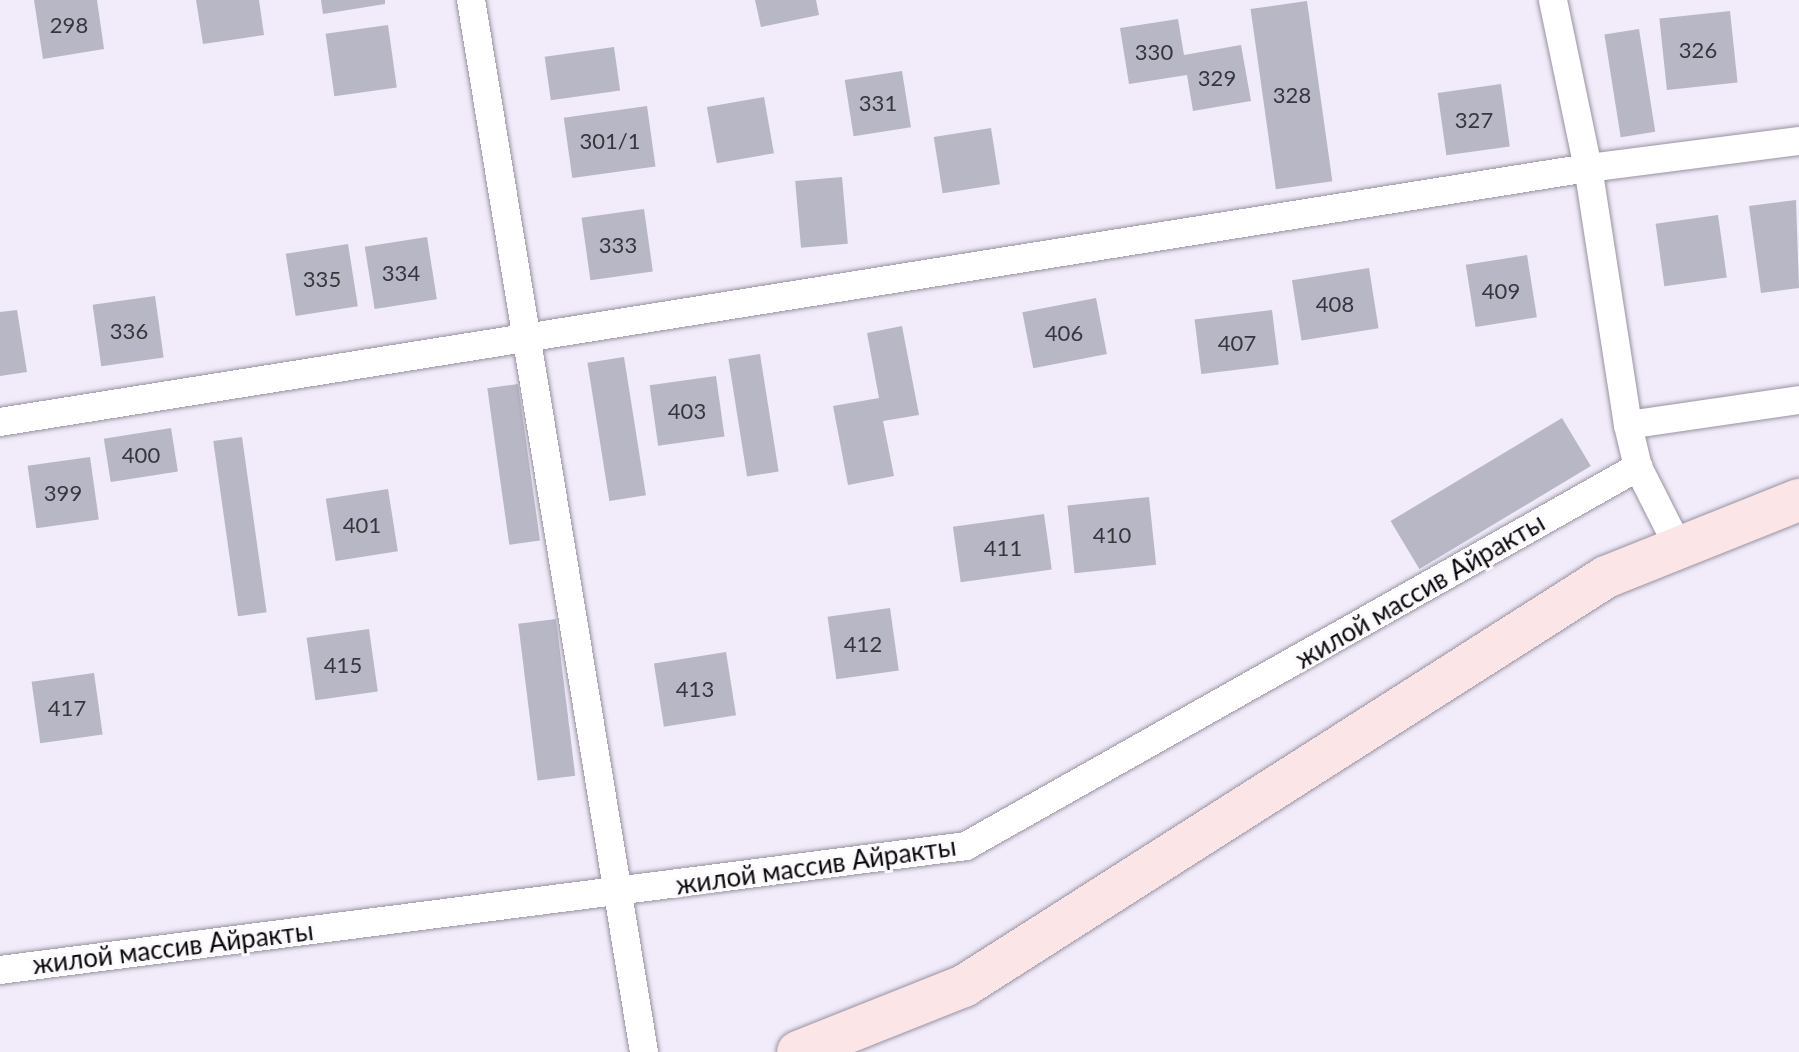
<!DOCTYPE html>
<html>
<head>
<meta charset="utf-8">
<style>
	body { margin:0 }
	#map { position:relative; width:1799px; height:1052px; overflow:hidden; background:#f1ebfa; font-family:Lato,sans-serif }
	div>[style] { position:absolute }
	.building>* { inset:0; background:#b8b7c6; transform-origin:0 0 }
	.roads { filter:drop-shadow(0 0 2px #9892a0) drop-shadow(0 0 2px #9892a0) }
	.street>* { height:28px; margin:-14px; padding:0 14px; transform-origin:14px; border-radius:14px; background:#fff }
	.secondary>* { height:42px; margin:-21px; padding:0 21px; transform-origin:21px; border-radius:21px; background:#fbe5e6 }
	span { translate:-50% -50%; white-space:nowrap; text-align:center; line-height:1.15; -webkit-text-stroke:6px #fcfafd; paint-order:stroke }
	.number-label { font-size:22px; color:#37353d }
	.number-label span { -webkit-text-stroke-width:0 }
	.street-label { font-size:26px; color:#0c0a0f }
</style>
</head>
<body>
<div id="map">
	<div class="building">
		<div style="clip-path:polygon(34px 0,97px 0,104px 49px,43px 59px)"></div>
		<div style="clip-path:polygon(196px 0,259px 0,264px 35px,203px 44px)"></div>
		<div style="clip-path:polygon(321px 0,385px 0,385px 4px,323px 14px)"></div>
		<div style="clip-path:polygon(755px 0,816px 0,819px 15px,761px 27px)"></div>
		<div style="left:1307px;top:1px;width:182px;height:57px;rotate:82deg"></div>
		<div style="left:1730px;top:11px;width:72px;height:71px;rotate:84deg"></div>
		<div style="clip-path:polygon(1178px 19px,1184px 55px,1241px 45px,1251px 101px,1193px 111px,1187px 75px,1129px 84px,1120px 28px)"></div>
		<div style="left:388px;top:25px;width:63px;height:63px;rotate:82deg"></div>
		<div style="left:1639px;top:29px;width:104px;height:35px;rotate:81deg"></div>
		<div style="left:614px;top:47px;width:44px;height:70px;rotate:82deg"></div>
		<div style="left:902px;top:71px;width:57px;height:58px;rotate:81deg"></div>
		<div style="left:1501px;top:84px;width:63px;height:64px;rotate:82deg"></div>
		<div style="left:764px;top:97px;width:57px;height:58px;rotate:80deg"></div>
		<div style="left:647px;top:106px;width:61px;height:84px;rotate:82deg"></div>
		<div style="left:991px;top:128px;width:57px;height:58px;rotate:81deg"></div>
		<div style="left:842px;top:177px;width:67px;height:47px;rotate:85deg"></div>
		<div style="clip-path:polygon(1796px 200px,1799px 288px,1761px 293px,1749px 206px)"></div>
		<div style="left:644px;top:209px;width:63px;height:63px;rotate:82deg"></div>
		<div style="left:1718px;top:215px;width:63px;height:63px;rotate:82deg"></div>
		<div style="left:427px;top:237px;width:63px;height:63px;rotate:81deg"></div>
		<div style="left:348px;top:244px;width:63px;height:63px;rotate:81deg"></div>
		<div style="left:1527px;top:255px;width:63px;height:62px;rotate:81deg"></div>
		<div style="left:1369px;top:268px;width:61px;height:78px;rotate:81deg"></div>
		<div style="left:155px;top:296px;width:62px;height:63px;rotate:82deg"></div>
		<div style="left:1096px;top:298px;width:57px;height:75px;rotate:79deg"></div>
		<div style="clip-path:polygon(17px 310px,27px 372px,0 376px,0 312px)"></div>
		<div style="left:1272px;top:310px;width:55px;height:78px;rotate:83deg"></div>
		<div style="clip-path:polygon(902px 326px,919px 415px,883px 421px,894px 476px,848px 485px,833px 406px,879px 398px,867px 333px)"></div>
		<div style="left:760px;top:354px;width:119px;height:32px;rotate:81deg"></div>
		<div style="left:624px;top:357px;width:140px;height:37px;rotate:81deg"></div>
		<div style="left:716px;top:376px;width:61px;height:67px;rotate:82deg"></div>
		<div style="left:518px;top:384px;width:158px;height:31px;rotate:82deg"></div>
		<div style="left:1562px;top:418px;width:56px;height:200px;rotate:59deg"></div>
		<div style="left:171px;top:428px;width:44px;height:68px;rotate:81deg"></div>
		<div style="left:242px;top:437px;width:177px;height:29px;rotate:82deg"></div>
		<div style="left:90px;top:457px;width:63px;height:63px;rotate:82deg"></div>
		<div style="left:388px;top:489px;width:63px;height:63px;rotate:81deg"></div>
		<div style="left:1149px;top:497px;width:68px;height:82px;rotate:84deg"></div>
		<div style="left:1044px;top:514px;width:56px;height:92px;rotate:82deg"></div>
		<div style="left:890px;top:608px;width:63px;height:63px;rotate:82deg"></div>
		<div style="left:556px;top:619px;width:158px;height:38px;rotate:83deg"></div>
		<div style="left:369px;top:629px;width:63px;height:63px;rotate:82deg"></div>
		<div style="left:726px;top:652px;width:64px;height:73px;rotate:81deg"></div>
		<div style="left:94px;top:673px;width:62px;height:63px;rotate:82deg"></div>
	</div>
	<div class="roads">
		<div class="street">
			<div style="left:471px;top:0;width:1066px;rotate:80.66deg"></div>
			<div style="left:0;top:422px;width:1608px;rotate:-9.09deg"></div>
			<div style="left:1588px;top:168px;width:213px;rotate:-7.3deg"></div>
			<div style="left:1628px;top:425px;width:173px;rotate:-8.3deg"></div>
			<div style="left:1638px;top:467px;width:91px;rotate:63.2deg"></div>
			<div style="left:0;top:970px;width:974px;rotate:-7.31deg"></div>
			<div style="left:966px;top:846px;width:772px;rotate:-29.42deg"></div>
			<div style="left:1638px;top:467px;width:43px;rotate:-103.4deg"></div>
			<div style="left:1628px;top:425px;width:260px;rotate:-98.8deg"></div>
			<div style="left:1588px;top:168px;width:172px;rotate:-101.8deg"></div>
		</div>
		<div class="secondary">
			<div style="left:798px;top:1052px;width:179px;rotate:-21.7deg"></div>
			<div style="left:964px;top:986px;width:761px;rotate:-32.5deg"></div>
			<div style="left:1606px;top:577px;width:208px;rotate:-21.8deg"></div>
		</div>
	</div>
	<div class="number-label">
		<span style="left:69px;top:25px">298</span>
		<span style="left:1698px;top:50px">326</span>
		<span style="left:1154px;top:52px">330</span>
		<span style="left:1217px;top:78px">329</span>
		<span style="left:1292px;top:95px">328</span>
		<span style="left:878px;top:103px">331</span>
		<span style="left:1474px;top:120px">327</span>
		<span style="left:610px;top:141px">301/1</span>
		<span style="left:618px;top:245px">333</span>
		<span style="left:401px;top:273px">334</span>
		<span style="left:322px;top:279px">335</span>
		<span style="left:1501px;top:291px">409</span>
		<span style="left:1335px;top:304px">408</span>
		<span style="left:129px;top:331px">336</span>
		<span style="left:1064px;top:333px">406</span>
		<span style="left:1237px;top:343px">407</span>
		<span style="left:687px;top:411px">403</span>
		<span style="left:141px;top:455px">400</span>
		<span style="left:63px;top:493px">399</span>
		<span style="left:362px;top:525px">401</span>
		<span style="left:1112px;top:535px">410</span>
		<span style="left:1003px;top:548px">411</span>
		<span style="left:863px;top:644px">412</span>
		<span style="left:343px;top:665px">415</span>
		<span style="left:695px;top:689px">413</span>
		<span style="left:67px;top:708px">417</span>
	</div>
	<div class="street-label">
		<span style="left:1420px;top:591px;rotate:-30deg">жилой массив Айракты</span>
		<span style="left:816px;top:866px;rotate:-8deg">жилой массив Айракты</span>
		<span style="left:173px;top:948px;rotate:-7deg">жилой массив Айракты</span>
	</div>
</div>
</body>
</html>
